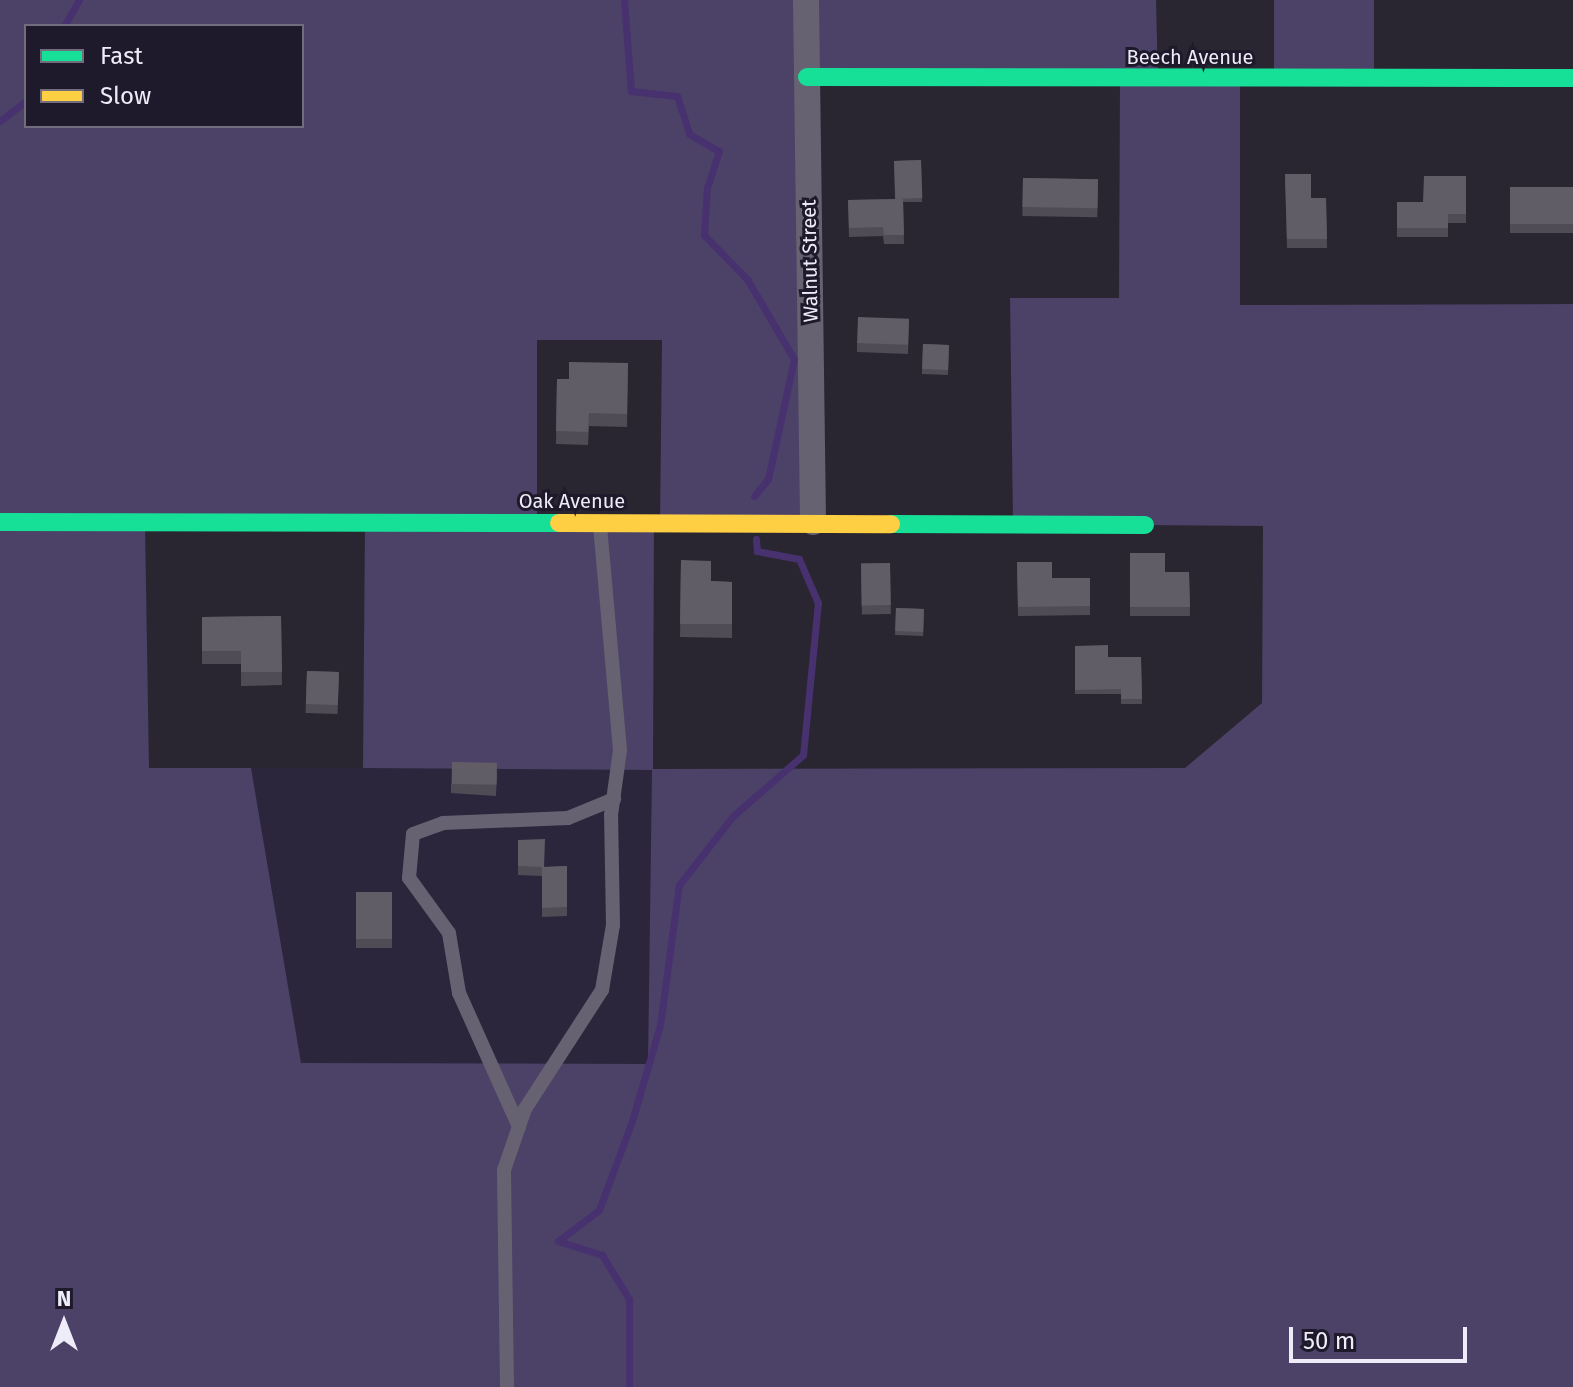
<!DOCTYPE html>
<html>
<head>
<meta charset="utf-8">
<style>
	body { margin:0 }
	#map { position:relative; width:1573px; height:1387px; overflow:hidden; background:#292631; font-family:"Fira Sans",sans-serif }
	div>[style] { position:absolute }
	.built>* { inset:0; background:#2c263c; transform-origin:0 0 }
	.green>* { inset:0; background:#4c4167; transform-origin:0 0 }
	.stream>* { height:7px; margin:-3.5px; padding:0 3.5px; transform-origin:3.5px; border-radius:3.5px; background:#47316f }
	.lane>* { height:14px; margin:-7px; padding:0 7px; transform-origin:7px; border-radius:7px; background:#676272 }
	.street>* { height:26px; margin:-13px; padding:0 13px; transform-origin:13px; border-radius:13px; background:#676272 }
	.fast>* { height:18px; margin:-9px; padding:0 9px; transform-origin:9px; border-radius:9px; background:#16e098 }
	.slow>* { height:18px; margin:-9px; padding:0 9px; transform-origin:9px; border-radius:9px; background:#ffcf43 }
	.wall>* { inset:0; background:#4f4c55; transform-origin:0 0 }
	.building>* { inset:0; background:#605d67; transform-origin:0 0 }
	span { translate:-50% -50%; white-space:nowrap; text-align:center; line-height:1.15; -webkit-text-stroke:6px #1e192b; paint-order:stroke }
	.street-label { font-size:20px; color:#efecf9 }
	.legend { position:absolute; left:24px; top:24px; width:280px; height:104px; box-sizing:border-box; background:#1e192b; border:2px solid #726d7d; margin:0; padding:10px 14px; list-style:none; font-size:24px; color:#efecf9 }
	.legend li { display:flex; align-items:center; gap:16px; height:40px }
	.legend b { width:40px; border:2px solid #726d7d }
	.north { position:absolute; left:24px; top:1283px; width:80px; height:80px; -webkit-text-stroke:6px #1e192b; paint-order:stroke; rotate:0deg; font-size:22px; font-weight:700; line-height:32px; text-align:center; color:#efecf9 }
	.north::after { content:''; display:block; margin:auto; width:28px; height:36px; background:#efecf9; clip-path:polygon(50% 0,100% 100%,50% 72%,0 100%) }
	.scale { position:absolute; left:1289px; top:1327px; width:178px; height:36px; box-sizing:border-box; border:4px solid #efecf9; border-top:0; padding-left:10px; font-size:24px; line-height:28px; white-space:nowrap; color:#efecf9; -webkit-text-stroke:6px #1e192b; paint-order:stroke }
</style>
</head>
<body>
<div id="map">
	<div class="built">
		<div style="left:251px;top:768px;width:402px;height:299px"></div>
	</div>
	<div class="green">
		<div style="clip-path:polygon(evenodd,0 0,1156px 0,1158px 79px,1240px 79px,1240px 305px,1573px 304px,1573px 1387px,0 1387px,0 0,26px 26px,302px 26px,302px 126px,26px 126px,26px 26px,0 0,807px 77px,1120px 79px,1119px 298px,1010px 298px,1013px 524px,1263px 526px,1262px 703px,1185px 768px,653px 769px,654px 523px,537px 523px,537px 340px,662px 340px,660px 523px,813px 522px,807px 77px,0 0,145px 523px,365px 523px,363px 768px,652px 770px,648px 1064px,301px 1063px,251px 768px,149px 768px,145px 523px)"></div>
		<div style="left:1274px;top:0;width:100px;height:78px"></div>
	</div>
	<div class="stream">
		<div style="left:624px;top:0;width:91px;rotate:85.6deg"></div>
		<div style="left:631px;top:91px;width:46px;rotate:6.2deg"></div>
		<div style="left:677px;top:96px;width:40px;rotate:72deg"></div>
		<div style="left:689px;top:134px;width:34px;rotate:30deg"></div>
		<div style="left:719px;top:151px;width:39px;rotate:108deg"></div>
		<div style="left:707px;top:188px;width:47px;rotate:93.7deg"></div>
		<div style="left:704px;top:235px;width:62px;rotate:45.7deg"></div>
		<div style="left:747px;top:279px;width:93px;rotate:59.6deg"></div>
		<div style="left:794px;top:359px;width:123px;rotate:102.2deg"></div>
		<div style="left:768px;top:479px;width:22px;rotate:129deg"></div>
		<div style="left:64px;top:26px;width:30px;rotate:-60deg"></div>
		<div style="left:0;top:121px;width:33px;rotate:-38deg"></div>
		<div style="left:629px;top:1387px;width:88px;rotate:-90deg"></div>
		<div style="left:629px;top:1299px;width:52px;rotate:-121.5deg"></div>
		<div style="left:602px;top:1255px;width:46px;rotate:-162.3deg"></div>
		<div style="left:558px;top:1241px;width:51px;rotate:-37.1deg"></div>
		<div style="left:599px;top:1210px;width:95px;rotate:-69.7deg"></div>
		<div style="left:632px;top:1121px;width:100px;rotate:-73.7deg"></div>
		<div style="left:660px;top:1025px;width:141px;rotate:-82.3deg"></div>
		<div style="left:679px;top:885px;width:88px;rotate:-52deg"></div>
		<div style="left:733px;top:816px;width:93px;rotate:-41.1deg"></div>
		<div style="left:803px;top:755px;width:153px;rotate:-84.4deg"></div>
		<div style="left:818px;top:603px;width:48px;rotate:-113.4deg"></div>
		<div style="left:799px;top:559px;width:43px;rotate:-169.2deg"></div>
		<div style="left:757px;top:551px;width:12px;rotate:-95deg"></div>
	</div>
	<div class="lane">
		<div style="left:519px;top:1127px;width:147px;rotate:-114.1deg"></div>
		<div style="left:459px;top:993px;width:61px;rotate:-99.5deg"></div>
		<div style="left:449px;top:933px;width:68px;rotate:-126deg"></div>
		<div style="left:409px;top:878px;width:44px;rotate:-84.8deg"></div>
		<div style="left:413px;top:834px;width:32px;rotate:-20deg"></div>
		<div style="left:443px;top:823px;width:125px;rotate:-2.3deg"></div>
		<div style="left:568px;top:818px;width:50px;rotate:-22.4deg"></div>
		<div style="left:507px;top:1387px;width:217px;rotate:-90.8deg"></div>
		<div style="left:504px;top:1170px;width:65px;rotate:-71deg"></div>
		<div style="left:525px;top:1109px;width:142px;rotate:-57.1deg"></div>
		<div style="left:602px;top:990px;width:66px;rotate:-80.4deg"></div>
		<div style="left:613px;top:925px;width:110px;rotate:-91deg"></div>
		<div style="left:611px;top:815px;width:66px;rotate:-82.1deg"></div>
		<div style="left:620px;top:750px;width:227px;rotate:-95.1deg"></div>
	</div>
	<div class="street">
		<div style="left:806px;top:0;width:522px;rotate:89.23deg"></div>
	</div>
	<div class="fast">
		<div style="left:807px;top:77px;width:766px;rotate:0.07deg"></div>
		<div style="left:0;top:522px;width:559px;rotate:0.1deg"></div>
		<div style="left:891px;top:524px;width:254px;rotate:0.2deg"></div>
	</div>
	<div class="slow">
		<div style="left:559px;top:523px;width:332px;rotate:0.2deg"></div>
	</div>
	<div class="wall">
		<div style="clip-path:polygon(921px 160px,922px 202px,903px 202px,904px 244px,884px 244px,883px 236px,849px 237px,848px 200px,895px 199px,894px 161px)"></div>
		<div style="clip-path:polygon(1285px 174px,1311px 198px,1326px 198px,1327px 248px,1287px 248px)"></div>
		<div style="clip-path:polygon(1466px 176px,1466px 223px,1448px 223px,1448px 237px,1397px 237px,1397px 202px,1423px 202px)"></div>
		<div style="left:1023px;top:178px;width:75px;height:38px;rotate:1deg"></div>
		<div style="left:1573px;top:187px;width:46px;height:63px;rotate:90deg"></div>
		<div style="clip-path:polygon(909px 319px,908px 354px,857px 352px,857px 343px)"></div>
		<div style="left:923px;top:344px;width:26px;height:30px;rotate:2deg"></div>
		<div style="clip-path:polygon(628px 363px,627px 427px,589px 426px,588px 445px,556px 444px,557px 379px,569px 379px)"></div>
		<div style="clip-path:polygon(1130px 553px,1165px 572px,1189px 572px,1190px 616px,1130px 616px)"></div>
		<div style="clip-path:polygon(681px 560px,711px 581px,732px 582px,732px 638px,680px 637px)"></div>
		<div style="clip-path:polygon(1017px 562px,1052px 578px,1090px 578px,1090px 615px,1018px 616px)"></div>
		<div style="left:890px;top:563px;width:51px;height:29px;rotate:89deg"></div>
		<div style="left:896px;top:608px;width:28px;height:27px;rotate:2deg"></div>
		<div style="clip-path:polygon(281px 616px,282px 685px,241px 686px,241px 664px,202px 664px,202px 617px)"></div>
		<div style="clip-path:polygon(1075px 646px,1108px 657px,1141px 657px,1142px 704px,1121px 704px,1121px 694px,1075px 694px)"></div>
		<div style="left:307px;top:671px;width:32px;height:42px;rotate:2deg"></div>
		<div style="clip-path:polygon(497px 772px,496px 796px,451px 793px,451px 784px)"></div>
		<div style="clip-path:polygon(518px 840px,545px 867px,567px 866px,567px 916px,542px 917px,542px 876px,518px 875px)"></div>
		<div style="left:392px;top:892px;width:56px;height:36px;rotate:90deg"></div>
	</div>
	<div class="building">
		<div style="left:921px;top:160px;width:38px;height:27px;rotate:88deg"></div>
		<div style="clip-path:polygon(1285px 174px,1311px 174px,1311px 198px,1326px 198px,1327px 239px,1287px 239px)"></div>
		<div style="clip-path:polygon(1424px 176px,1466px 176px,1466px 214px,1448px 214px,1448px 228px,1397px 228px,1397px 202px,1423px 202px)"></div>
		<div style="left:1023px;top:178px;width:75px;height:29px;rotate:1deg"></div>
		<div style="left:1573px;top:187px;width:37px;height:63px;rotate:90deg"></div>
		<div style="clip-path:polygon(903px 199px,904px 235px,884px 235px,883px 227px,849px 228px,848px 200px)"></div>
		<div style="left:858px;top:317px;width:51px;height:26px;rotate:2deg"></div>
		<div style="left:923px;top:344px;width:26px;height:25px;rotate:2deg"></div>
		<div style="clip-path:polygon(569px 362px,628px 363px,627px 414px,589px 413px,588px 432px,556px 431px,557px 379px,569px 379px)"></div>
		<div style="clip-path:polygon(1130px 553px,1165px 553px,1165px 572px,1189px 572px,1190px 607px,1130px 607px)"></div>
		<div style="clip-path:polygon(681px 560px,711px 561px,711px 581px,732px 582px,732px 624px,680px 624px)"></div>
		<div style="clip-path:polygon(1017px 562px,1052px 562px,1052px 578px,1090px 578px,1090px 606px,1018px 607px)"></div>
		<div style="left:890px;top:563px;width:42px;height:29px;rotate:89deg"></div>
		<div style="left:896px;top:608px;width:28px;height:23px;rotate:2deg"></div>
		<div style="clip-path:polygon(281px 616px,282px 672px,241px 672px,241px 651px,202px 651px,202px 617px)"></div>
		<div style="clip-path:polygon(1108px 645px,1108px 657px,1141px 657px,1142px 699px,1121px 699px,1121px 689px,1075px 690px,1075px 646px)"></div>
		<div style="left:307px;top:671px;width:32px;height:33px;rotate:2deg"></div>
		<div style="left:452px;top:762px;width:45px;height:22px;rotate:1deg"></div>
		<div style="clip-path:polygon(545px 839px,544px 867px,567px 866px,567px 907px,542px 908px,542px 867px,518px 866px,518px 840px)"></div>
		<div style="left:392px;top:892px;width:47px;height:36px;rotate:90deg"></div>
	</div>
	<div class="street-label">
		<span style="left:1190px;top:57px">Beech Avenue</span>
		<span style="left:810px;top:261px;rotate:-91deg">Walnut Street</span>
		<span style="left:572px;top:501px">Oak Avenue</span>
	</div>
	<ul class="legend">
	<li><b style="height:10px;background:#16e098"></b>Fast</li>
	<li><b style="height:10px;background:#ffcf43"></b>Slow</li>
	</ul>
	<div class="north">N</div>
	<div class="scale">50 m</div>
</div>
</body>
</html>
